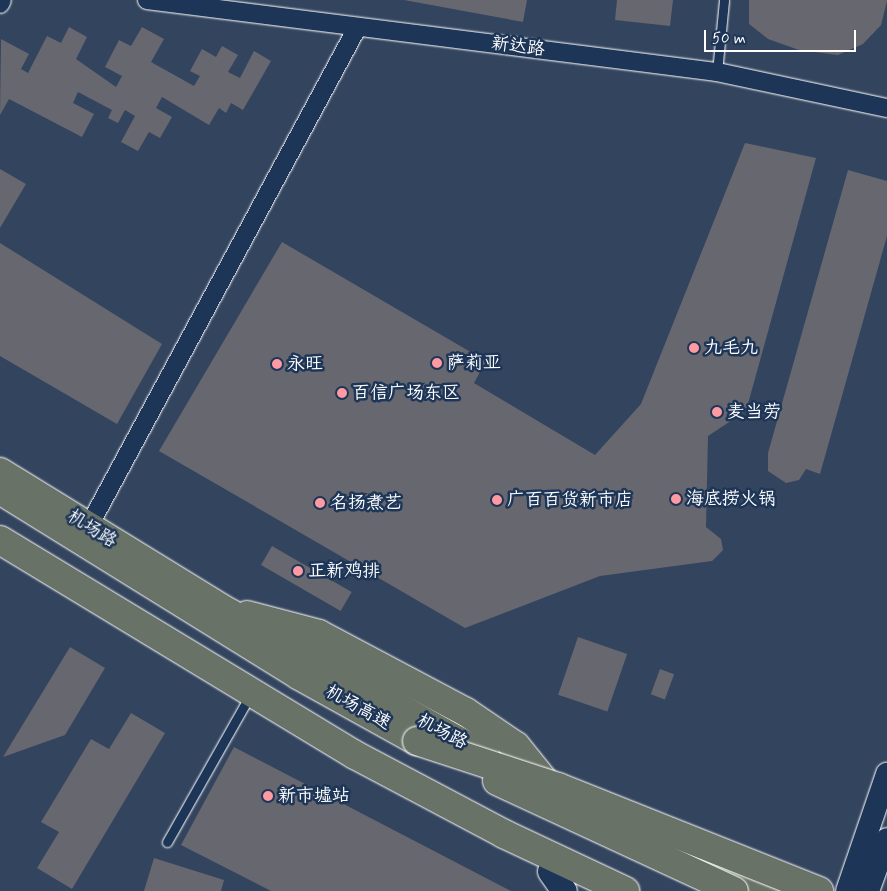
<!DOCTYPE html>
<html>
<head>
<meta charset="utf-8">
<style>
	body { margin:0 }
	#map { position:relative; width:887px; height:891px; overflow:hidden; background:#33445e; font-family:Mynerve,"LXGW WenKai TC",sans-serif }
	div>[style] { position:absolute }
	.building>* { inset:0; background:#676770; transform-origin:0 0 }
	.roads { filter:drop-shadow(0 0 1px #fff) drop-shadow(0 0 1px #fff) }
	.service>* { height:9px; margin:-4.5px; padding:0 4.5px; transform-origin:4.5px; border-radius:4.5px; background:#1d3557 }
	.minor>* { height:18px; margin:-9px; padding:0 9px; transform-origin:9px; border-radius:9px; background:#1d3557 }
	.tertiary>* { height:22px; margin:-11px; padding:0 11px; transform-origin:11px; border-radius:11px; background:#1d3557 }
	.secondary>* { height:25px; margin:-12.5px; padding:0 12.5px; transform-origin:12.5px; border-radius:12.5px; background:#1d3557 }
	.trunk>* { height:28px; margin:-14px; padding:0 14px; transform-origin:14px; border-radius:14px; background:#697266 }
	.motorway>* { height:28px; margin:-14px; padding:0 14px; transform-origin:14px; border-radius:14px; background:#697266 }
	.bridges { filter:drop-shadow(0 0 1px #fff) drop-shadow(0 0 1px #fff) }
	.motorway-bridge>* { height:28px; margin:-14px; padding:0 14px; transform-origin:14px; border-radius:14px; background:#697266 }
	.dots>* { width:14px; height:14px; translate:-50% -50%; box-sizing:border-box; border:2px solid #1d3557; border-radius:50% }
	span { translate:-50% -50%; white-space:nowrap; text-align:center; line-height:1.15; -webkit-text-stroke:5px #1d3557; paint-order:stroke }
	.street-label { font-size:18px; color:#fff }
	.poi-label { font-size:18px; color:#fff }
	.left { translate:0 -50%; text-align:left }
	.scale { position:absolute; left:704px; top:30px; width:152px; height:22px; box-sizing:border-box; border:2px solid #fff; border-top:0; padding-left:6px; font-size:15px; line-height:18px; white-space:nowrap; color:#fff; -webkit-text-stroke:4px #1d3557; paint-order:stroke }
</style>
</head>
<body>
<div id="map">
	<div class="building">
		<div style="clip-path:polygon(404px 0,527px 0,523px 22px)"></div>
		<div style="clip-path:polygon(617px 0,673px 0,670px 26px,615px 20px)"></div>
		<div style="clip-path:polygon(749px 0,887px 0,887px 1px,881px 25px,863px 44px,838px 55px,799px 50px,768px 39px,749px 24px)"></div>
		<div style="clip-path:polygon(69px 27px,87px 37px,76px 59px,116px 87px,122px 76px,105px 67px,119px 40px,131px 46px,142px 27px,164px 39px,151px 62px,194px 86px,200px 76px,190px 71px,202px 49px,216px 57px,222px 46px,238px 55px,228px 72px,240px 78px,254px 51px,271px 61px,243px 110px,231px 103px,226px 113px,219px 108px,209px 125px,162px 97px,156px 108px,172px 117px,160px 138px,149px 132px,138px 151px,121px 142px,135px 116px,125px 110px,118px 123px,108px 118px,112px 110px,78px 92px,73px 103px,94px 114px,82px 137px,9px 99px,0 115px,1px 39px,29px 54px,21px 69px,28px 73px,47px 36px,61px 43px)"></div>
		<div style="clip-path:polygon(745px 143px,816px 158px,746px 411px,708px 436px,706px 527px,721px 539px,723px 550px,712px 561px,600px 576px,465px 628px,159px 451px,282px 242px,486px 361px,474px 383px,595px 455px,641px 404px)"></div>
		<div style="clip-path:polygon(0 169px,26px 184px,0 228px)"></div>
		<div style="clip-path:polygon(848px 170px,887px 181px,887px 236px,820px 474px,806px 469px,799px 480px,786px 483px,768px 471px,768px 453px)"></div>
		<div style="clip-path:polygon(0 243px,162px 344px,117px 424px,0 356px)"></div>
		<div style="left:272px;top:546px;width:92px;height:22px;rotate:30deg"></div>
		<div style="left:578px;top:637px;width:52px;height:61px;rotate:19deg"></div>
		<div style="clip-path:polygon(70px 647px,105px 668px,65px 735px,3px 757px)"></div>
		<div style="left:660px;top:669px;width:15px;height:27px;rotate:20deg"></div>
		<div style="clip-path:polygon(131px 713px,165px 733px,72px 889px,37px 868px,59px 832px,41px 822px,91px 739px,109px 749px)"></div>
		<div style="clip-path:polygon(234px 747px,511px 891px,271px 891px,181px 845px)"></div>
		<div style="clip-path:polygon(154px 858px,224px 880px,221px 891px,144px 891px)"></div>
	</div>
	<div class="roads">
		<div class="service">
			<div style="left:717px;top:72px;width:72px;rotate:-84.4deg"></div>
			<div style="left:167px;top:842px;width:159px;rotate:-60.5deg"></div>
		</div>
		<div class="minor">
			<div style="left:147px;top:0;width:575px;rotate:7.2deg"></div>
			<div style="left:717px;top:72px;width:174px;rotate:12deg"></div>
			<div style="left:0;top:4px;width:4px;rotate:-63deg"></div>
			<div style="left:89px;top:526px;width:566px;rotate:-61.71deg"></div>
		</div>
		<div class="tertiary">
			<div style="left:847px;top:891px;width:124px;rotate:-71.1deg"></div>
			<div style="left:868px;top:891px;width:55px;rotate:-69.9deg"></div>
		</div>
		<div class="secondary">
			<div style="left:550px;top:871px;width:24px;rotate:55deg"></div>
		</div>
		<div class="trunk">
			<div style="left:0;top:472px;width:268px;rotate:31.6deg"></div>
			<div style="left:228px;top:612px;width:295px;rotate:29.2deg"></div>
			<div style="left:247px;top:615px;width:74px;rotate:14.8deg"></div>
			<div style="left:319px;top:634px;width:166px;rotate:28deg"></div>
			<div style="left:466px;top:712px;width:60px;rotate:34.2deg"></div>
			<div style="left:516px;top:746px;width:59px;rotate:51.2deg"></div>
			<div style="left:700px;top:861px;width:75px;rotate:23.5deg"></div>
		</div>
		<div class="motorway">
			<div style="left:0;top:490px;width:351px;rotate:31.8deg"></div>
			<div style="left:298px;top:675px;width:136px;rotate:29deg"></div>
			<div style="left:0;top:540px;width:415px;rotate:31.2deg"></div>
			<div style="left:355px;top:755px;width:169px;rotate:27.9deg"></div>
			<div style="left:504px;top:834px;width:134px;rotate:25.2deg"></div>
		</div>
	</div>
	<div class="bridges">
		<div class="motorway-bridge">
			<div style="left:417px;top:741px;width:148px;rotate:18.1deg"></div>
			<div style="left:558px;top:787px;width:281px;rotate:21.7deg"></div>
			<div style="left:497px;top:781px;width:261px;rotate:24.9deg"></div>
		</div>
	</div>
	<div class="dots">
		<div style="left:694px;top:348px;background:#ff9aa2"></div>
		<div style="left:437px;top:363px;background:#ff9aa2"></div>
		<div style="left:277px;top:364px;background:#ff9aa2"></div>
		<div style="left:342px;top:393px;background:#ff9aa2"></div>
		<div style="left:717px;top:412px;background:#ff9aa2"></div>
		<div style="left:676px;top:499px;background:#ff9aa2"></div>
		<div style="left:497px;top:500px;background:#ff9aa2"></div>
		<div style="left:320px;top:503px;background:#ff9aa2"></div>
		<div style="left:298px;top:571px;background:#ff9aa2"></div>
		<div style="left:268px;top:796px;background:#ff9aa2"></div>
	</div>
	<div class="street-label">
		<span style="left:518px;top:47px;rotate:7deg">新达路</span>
		<span style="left:92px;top:529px;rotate:32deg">机场路</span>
		<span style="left:358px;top:708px;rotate:29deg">机场高速</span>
		<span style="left:442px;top:732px;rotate:28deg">机场路</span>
	</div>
	<div class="poi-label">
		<span class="left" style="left:704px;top:348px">九毛九</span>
		<span class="left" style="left:447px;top:363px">萨莉亚</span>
		<span class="left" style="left:287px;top:364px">永旺</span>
		<span class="left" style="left:352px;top:393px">百信广场东区</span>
		<span class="left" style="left:727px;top:412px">麦当劳</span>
		<span class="left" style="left:686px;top:499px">海底捞火锅</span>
		<span class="left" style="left:507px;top:500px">广百百货新市店</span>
		<span class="left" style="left:330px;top:503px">名扬煮艺</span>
		<span class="left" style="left:308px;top:571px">正新鸡排</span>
		<span class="left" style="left:278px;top:796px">新市墟站</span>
	</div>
	<div class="scale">50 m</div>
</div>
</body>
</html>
